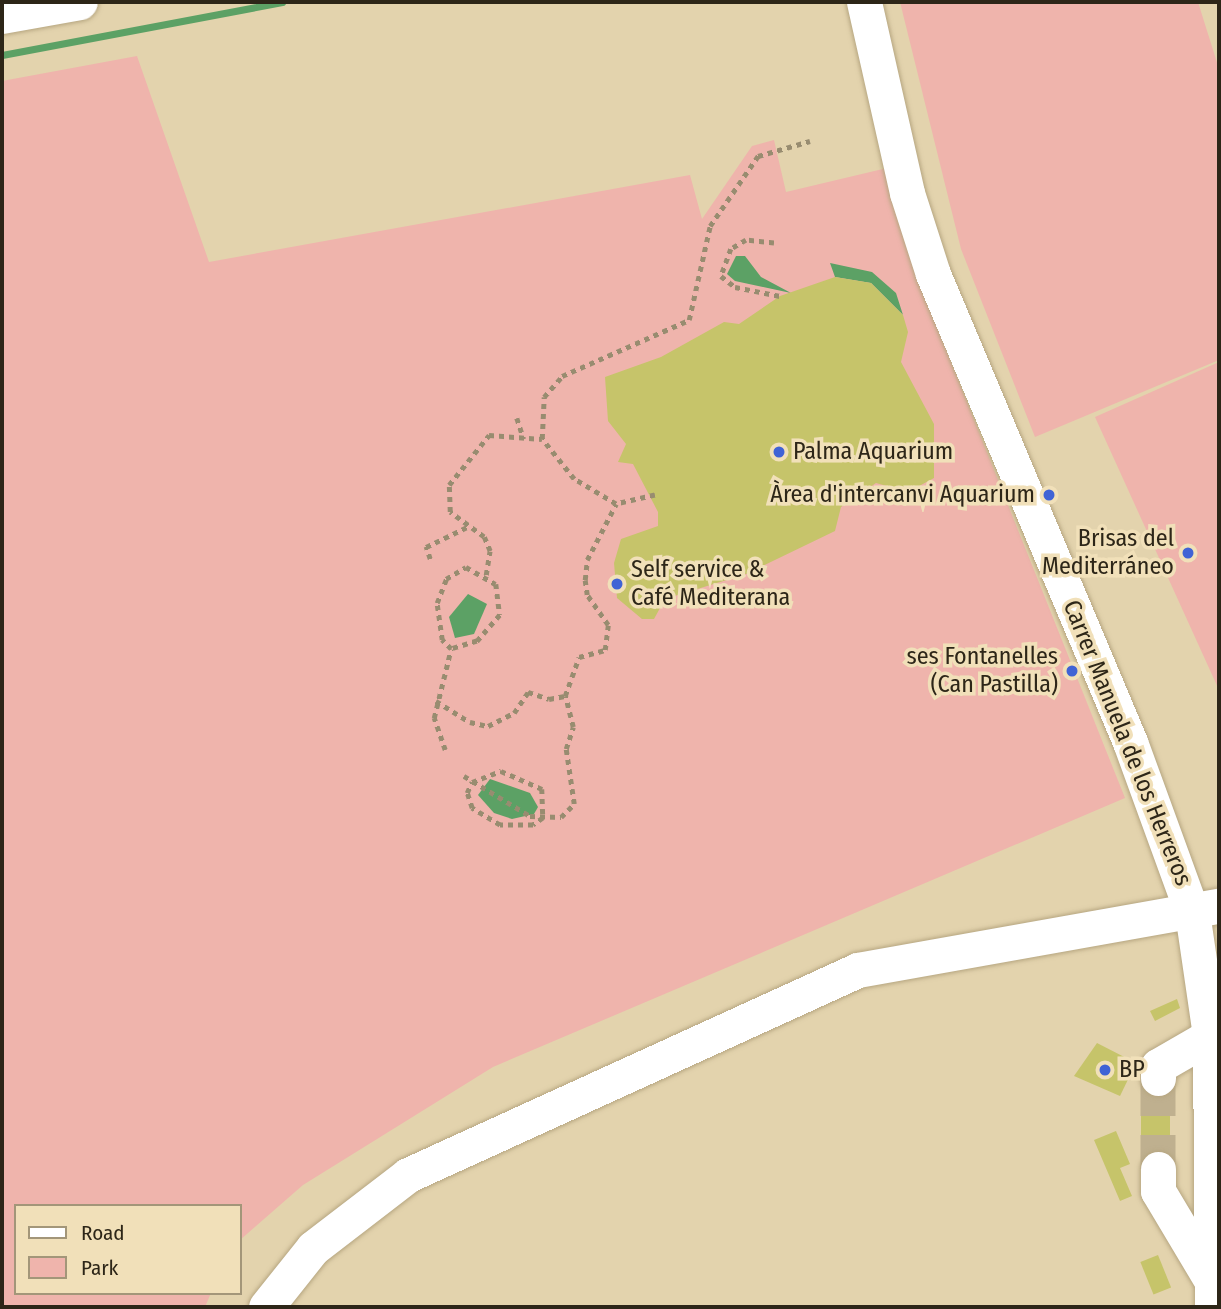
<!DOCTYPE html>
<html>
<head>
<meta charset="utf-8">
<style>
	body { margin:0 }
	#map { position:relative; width:1221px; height:1309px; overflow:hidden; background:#e3d3ad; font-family:"Fira Sans Condensed",sans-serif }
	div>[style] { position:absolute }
	.green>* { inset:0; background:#efb4ac }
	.water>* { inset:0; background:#5ca165 }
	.stream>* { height:7px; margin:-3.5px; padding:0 3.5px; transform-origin:3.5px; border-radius:3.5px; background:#5ca165 }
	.building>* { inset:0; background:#c6c46a; transform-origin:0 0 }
	.minor-tunnel>* { height:35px; margin-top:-17.5px; transform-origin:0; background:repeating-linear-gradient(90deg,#bfb08f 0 35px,transparent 0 53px) }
	.path>* { height:4.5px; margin-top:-2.25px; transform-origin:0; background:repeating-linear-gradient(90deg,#988c70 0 5px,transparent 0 10px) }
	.roads { filter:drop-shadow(0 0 2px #b6a681) drop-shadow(0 0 2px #b6a681) }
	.minor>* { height:35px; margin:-17.5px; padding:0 17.5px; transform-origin:17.5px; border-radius:17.5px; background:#fff }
	.dots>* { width:19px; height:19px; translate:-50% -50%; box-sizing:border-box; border:4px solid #f1e0b9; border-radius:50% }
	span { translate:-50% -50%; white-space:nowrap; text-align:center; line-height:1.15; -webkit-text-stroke:7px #f1e0b9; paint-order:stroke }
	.poi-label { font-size:24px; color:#2d2618 }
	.left { translate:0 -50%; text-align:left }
	.right { translate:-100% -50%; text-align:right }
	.street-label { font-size:24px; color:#2d2618 }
	.frame { position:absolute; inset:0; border:4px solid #2d2618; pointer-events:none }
	.legend { position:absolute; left:14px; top:1204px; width:228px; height:91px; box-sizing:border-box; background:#f1e0b9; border:2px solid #a39679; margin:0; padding:9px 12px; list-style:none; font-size:21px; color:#2d2618 }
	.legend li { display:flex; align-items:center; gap:14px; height:35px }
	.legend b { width:35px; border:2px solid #a39679 }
</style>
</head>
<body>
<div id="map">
	<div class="green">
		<div style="clip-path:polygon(900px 2px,1198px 2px,1219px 69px,1219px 360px,1035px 437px,961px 249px)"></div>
		<div style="clip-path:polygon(137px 56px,209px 262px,690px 175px,702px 219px,752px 146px,774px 140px,786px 192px,887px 168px,923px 292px,1125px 798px,493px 1067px,303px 1185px,240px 1240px,240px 1206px,16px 1206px,16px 1293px,211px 1293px,205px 1307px,2px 1307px,2px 81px)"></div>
		<div style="clip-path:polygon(1219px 362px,1219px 690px,1095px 417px)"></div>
	</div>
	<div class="water">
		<div style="clip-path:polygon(736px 256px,745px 256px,761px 277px,791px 293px,735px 281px,727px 274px)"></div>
		<div style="clip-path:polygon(830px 263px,872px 272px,896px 293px,903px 315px,871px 283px,835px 277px)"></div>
		<div style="clip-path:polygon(468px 594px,487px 604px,474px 634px,455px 638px,449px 617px)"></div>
		<div style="clip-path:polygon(490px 779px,530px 793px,538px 807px,534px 814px,512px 819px,494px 813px,478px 795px)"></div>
	</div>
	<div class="stream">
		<div style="left:2px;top:55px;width:285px;rotate:-10.7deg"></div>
	</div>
	<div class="building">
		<div style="clip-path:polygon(835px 277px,871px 283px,903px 315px,908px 332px,901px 362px,934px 424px,934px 478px,908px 492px,876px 483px,841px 507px,835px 531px,746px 574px,665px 599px,654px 619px,642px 619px,617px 598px,614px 563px,621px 539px,658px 526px,658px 512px,633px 464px,618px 462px,626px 444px,608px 421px,605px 377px,661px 357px,724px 322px,739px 324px,780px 296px)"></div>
		<div style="clip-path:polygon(1177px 999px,1180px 1008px,1155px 1021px,1150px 1011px)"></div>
		<div style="clip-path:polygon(1097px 1043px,1136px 1063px,1120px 1096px,1074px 1076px)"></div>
		<div style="left:1141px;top:1078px;width:29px;height:91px"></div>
		<div style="clip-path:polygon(1116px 1131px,1130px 1164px,1120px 1168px,1132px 1196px,1120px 1201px,1094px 1140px)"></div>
		<div style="left:1158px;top:1255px;width:35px;height:19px;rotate:68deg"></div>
	</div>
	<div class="minor-tunnel">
		<div style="left:1158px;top:1169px;width:91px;rotate:-90deg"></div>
	</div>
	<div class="path">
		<div style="left:774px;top:243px;width:28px;rotate:-174deg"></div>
		<div style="left:746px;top:240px;width:17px;rotate:149deg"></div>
		<div style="left:731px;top:249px;width:29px;rotate:110deg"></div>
		<div style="left:721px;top:276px;width:18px;rotate:38deg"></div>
		<div style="left:735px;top:287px;width:46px;rotate:11.3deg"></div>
		<div style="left:517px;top:418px;width:22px;rotate:72deg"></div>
		<div style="left:655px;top:495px;width:40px;rotate:167deg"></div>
		<div style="left:616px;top:504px;width:49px;rotate:-149.2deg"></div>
		<div style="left:574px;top:479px;width:51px;rotate:-128.7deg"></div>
		<div style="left:542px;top:439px;width:42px;rotate:-87.3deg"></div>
		<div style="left:544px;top:397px;width:28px;rotate:-49deg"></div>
		<div style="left:562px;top:376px;width:139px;rotate:-23.8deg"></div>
		<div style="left:689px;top:320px;width:96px;rotate:-77.4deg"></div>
		<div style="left:710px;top:226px;width:85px;rotate:-55.6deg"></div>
		<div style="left:758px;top:156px;width:54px;rotate:-16.1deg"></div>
		<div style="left:430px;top:559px;width:13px;rotate:-108deg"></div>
		<div style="left:426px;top:547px;width:48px;rotate:-26deg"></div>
		<div style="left:466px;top:567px;width:34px;rotate:30deg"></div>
		<div style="left:496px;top:584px;width:31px;rotate:83deg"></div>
		<div style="left:500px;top:615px;width:35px;rotate:131deg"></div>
		<div style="left:477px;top:641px;width:27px;rotate:163deg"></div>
		<div style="left:451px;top:649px;width:13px;rotate:-135deg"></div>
		<div style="left:442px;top:640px;width:37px;rotate:-98deg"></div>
		<div style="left:437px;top:603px;width:26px;rotate:-69deg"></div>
		<div style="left:446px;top:579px;width:23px;rotate:-31deg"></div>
		<div style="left:486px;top:575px;width:24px;rotate:-81deg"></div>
		<div style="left:490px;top:551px;width:15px;rotate:-113deg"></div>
		<div style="left:484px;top:537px;width:42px;rotate:-143.7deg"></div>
		<div style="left:450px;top:512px;width:27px;rotate:-92deg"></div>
		<div style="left:449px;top:485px;width:64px;rotate:-51.3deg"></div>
		<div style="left:489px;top:435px;width:53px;rotate:4.3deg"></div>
		<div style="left:436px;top:701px;width:40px;rotate:32deg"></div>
		<div style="left:470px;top:722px;width:18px;rotate:13deg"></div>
		<div style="left:488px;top:726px;width:29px;rotate:-27deg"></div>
		<div style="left:514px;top:713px;width:25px;rotate:-56deg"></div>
		<div style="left:528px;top:692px;width:22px;rotate:18deg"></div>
		<div style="left:549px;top:699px;width:16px;rotate:-11deg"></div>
		<div style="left:445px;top:750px;width:34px;rotate:-109deg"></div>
		<div style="left:434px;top:718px;width:71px;rotate:-76.2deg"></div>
		<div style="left:501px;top:771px;width:45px;rotate:23.7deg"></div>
		<div style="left:542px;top:789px;width:29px;rotate:88deg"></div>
		<div style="left:543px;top:818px;width:12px;rotate:145deg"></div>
		<div style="left:533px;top:825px;width:33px;rotate:180deg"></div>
		<div style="left:500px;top:825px;width:33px;rotate:-149deg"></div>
		<div style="left:472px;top:808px;width:16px;rotate:-108deg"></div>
		<div style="left:467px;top:793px;width:12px;rotate:-66deg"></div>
		<div style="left:472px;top:782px;width:31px;rotate:-21deg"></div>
		<div style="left:464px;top:776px;width:77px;rotate:31.2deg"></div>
		<div style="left:530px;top:816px;width:31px;rotate:2deg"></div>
		<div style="left:561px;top:817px;width:18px;rotate:-45deg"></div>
		<div style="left:574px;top:804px;width:56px;rotate:-98.3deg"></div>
		<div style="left:566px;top:749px;width:23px;rotate:-72deg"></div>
		<div style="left:573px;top:727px;width:32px;rotate:-104deg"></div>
		<div style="left:565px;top:696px;width:41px;rotate:-70.3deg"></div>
		<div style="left:579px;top:657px;width:27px;rotate:-15deg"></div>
		<div style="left:605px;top:650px;width:25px;rotate:-83deg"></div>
		<div style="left:608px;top:625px;width:37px;rotate:-125deg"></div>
		<div style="left:587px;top:595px;width:15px;rotate:-98deg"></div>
		<div style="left:585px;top:580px;width:20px;rotate:-84deg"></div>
		<div style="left:587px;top:560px;width:63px;rotate:-62.6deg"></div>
	</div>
	<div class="roads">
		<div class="minor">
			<div style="left:864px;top:2px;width:196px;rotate:77.3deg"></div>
			<div style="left:907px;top:193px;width:85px;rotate:72.2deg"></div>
			<div style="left:933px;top:274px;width:508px;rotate:67.17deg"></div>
			<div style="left:1130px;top:742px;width:181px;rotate:70deg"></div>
			<div style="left:1192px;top:912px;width:125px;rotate:81.7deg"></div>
			<div style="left:1210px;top:1036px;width:271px;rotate:89.6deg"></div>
			<div style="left:2px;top:16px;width:79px;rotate:-10.2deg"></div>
			<div style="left:1158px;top:1078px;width:12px;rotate:-90deg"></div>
			<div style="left:1158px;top:1066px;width:60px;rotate:-30deg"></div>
			<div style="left:1158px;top:1169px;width:22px;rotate:90deg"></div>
			<div style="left:1158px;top:1191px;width:104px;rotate:59.2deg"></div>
			<div style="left:266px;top:1307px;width:75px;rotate:-51.5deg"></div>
			<div style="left:313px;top:1248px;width:120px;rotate:-37.5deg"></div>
			<div style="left:408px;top:1175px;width:494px;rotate:-24.5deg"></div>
			<div style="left:858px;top:970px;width:367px;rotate:-10.1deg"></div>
		</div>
	</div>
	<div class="dots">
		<div style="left:779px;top:452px;background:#4063d5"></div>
		<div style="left:1049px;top:495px;background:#4063d5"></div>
		<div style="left:1188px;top:553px;background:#4063d5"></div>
		<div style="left:617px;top:584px;background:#4063d5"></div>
		<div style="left:1072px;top:671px;background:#4063d5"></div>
		<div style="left:1105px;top:1070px;background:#4063d5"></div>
	</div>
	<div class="poi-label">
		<span class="left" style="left:793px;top:452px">Palma Aquarium</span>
		<span class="right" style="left:1035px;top:495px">Àrea d'intercanvi Aquarium</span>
		<span class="right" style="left:1174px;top:553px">Brisas del<br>Mediterráneo</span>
		<span class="left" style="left:631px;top:584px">Self service &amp;<br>Café Mediterana</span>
		<span class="right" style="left:1058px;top:671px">ses Fontanelles<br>(Can Pastilla)</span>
		<span class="left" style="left:1119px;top:1070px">BP</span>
	</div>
	<div class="street-label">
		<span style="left:1127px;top:743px;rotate:68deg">Carrer Manuela de los Herreros</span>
	</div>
	<div class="frame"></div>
	<ul class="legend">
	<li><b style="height:9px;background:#fff"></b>Road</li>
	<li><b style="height:19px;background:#efb4ac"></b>Park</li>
	</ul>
</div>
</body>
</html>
